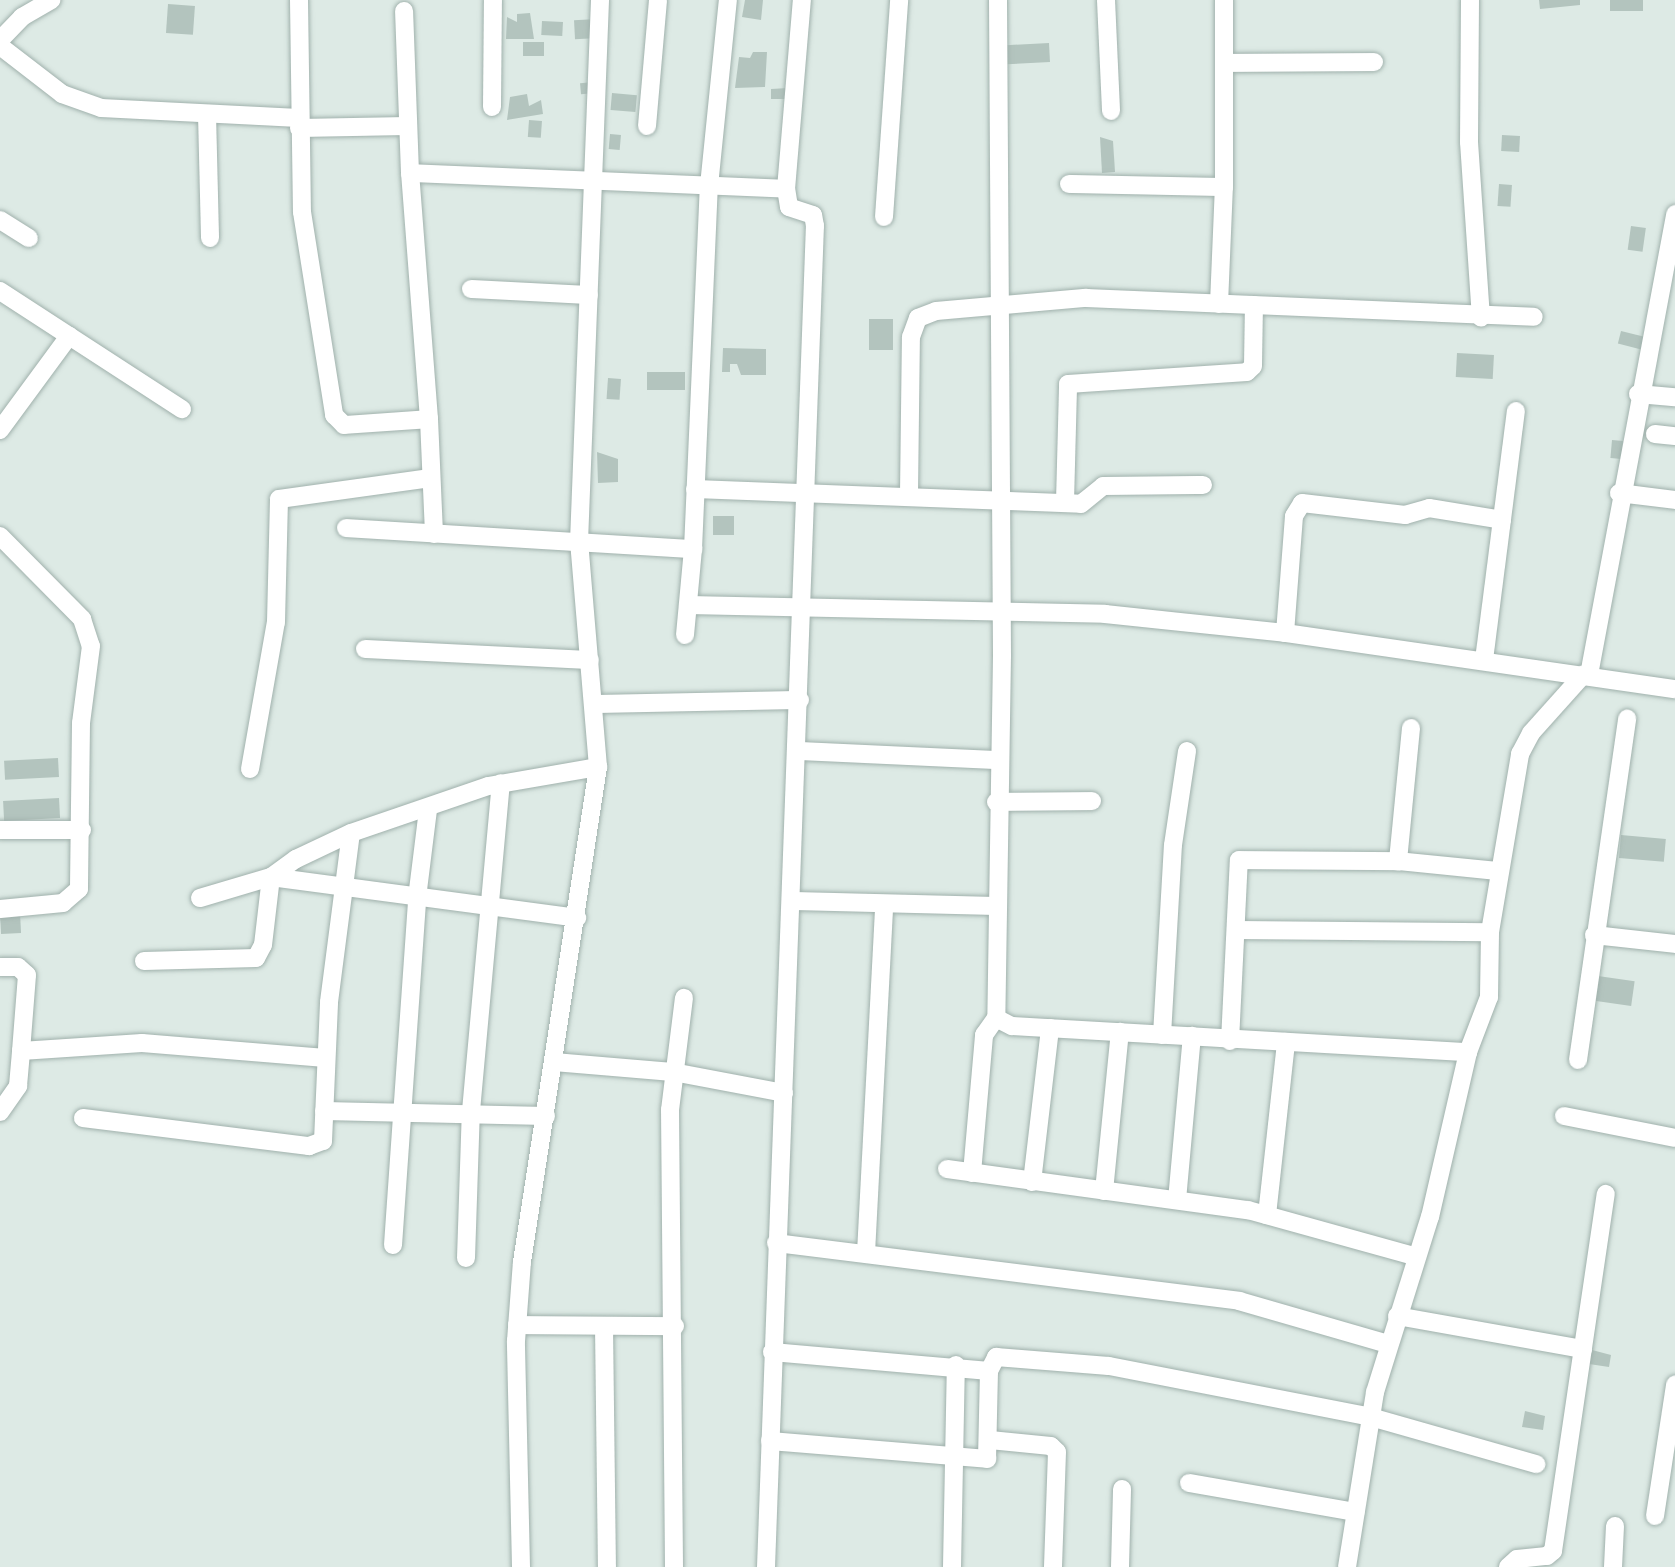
<!DOCTYPE html>
<html>
<head>
<meta charset="utf-8">
<style>
	body { margin:0 }
	#map { position:relative; width:1675px; height:1567px; overflow:hidden; background:#ddeae5; font-family:"Noto Sans",sans-serif }
	div>[style] { position:absolute }
	.building>* { inset:0; background:#b3c4be; transform-origin:0 0 }
	.roads { filter:drop-shadow(0 0 2px #a0b1ac) drop-shadow(0 0 2px #a0b1ac) }
	.minor>* { height:18px; margin:-9px; padding:0 9px; transform-origin:9px; border-radius:9px; background:#fff }
	span { translate:-50% -50%; white-space:nowrap; text-align:center; line-height:1.15; -webkit-text-stroke:5px #edf6f3; paint-order:stroke }
</style>
</head>
<body>
<div id="map">
	<div class="building">
		<div style="clip-path:polygon(745px 0,763px 0,761px 20px,742px 17px)"></div>
		<div style="clip-path:polygon(1539px 0,1580px 0,1580px 5px,1540px 9px)"></div>
		<div style="left:1610px;top:0;width:33px;height:11px"></div>
		<div style="left:168px;top:4px;width:27px;height:29px;rotate:4deg"></div>
		<div style="clip-path:polygon(530px 13px,534px 39px,506px 39px,507px 17px,517px 22px,517px 14px)"></div>
		<div style="left:597px;top:19px;width:19px;height:23px;rotate:87deg"></div>
		<div style="left:542px;top:21px;width:21px;height:14px;rotate:3deg"></div>
		<div style="left:544px;top:42px;width:14px;height:21px;rotate:90deg"></div>
		<div style="left:1049px;top:43px;width:19px;height:43px;rotate:87deg"></div>
		<div style="clip-path:polygon(753px 52px,767px 52px,765px 87px,735px 88px,739px 57px,750px 58px)"></div>
		<div style="left:594px;top:82px;width:11px;height:14px;rotate:85deg"></div>
		<div style="clip-path:polygon(788px 88px,789px 99px,771px 99px,771px 89px)"></div>
		<div style="left:612px;top:93px;width:25px;height:17px;rotate:5deg"></div>
		<div style="clip-path:polygon(527px 94px,529px 106px,541px 100px,543px 114px,507px 120px,510px 97px)"></div>
		<div style="left:529px;top:120px;width:13px;height:17px;rotate:4deg"></div>
		<div style="left:610px;top:134px;width:11px;height:15px;rotate:5deg"></div>
		<div style="left:1502px;top:135px;width:18px;height:16px;rotate:3deg"></div>
		<div style="clip-path:polygon(1100px 137px,1113px 141px,1115px 172px,1102px 173px)"></div>
		<div style="left:1499px;top:184px;width:13px;height:22px;rotate:4deg"></div>
		<div style="left:1631px;top:226px;width:15px;height:24px;rotate:8deg"></div>
		<div style="left:893px;top:319px;width:31px;height:24px;rotate:90deg"></div>
		<div style="left:1621px;top:331px;width:25px;height:13px;rotate:14deg"></div>
		<div style="clip-path:polygon(723px 348px,766px 349px,766px 375px,741px 375px,737px 364px,730px 364px,730px 372px,722px 372px)"></div>
		<div style="left:1457px;top:353px;width:37px;height:24px;rotate:3deg"></div>
		<div style="left:647px;top:372px;width:38px;height:18px"></div>
		<div style="left:608px;top:378px;width:13px;height:21px;rotate:4deg"></div>
		<div style="left:1612px;top:440px;width:11px;height:18px;rotate:5deg"></div>
		<div style="clip-path:polygon(597px 452px,618px 459px,618px 482px,598px 483px)"></div>
		<div style="left:713px;top:516px;width:21px;height:19px"></div>
		<div style="left:58px;top:758px;width:19px;height:54px;rotate:87deg"></div>
		<div style="left:59px;top:798px;width:20px;height:56px;rotate:87deg"></div>
		<div style="left:1621px;top:835px;width:45px;height:23px;rotate:5deg"></div>
		<div style="left:20px;top:913px;width:20px;height:20px;rotate:87deg"></div>
		<div style="left:1598px;top:976px;width:37px;height:25px;rotate:8deg"></div>
		<div style="clip-path:polygon(1592px 1350px,1611px 1355px,1609px 1367px,1589px 1364px)"></div>
		<div style="clip-path:polygon(1525px 1411px,1545px 1416px,1543px 1430px,1522px 1427px)"></div>
	</div>
	<div class="roads">
		<div class="minor">
			<div style="left:299px;top:0;width:212px;rotate:89.2deg"></div>
			<div style="left:302px;top:212px;width:206px;rotate:81deg"></div>
			<div style="left:334px;top:415px;width:14px;rotate:45deg"></div>
			<div style="left:344px;top:425px;width:85px;rotate:-4deg"></div>
			<div style="left:429px;top:419px;width:247px;rotate:-94.4deg"></div>
			<div style="left:410px;top:173px;width:162px;rotate:-92.1deg"></div>
			<div style="left:998px;top:0;width:656px;rotate:89.65deg"></div>
			<div style="left:1002px;top:656px;width:362px;rotate:90.9deg"></div>
			<div style="left:996px;top:1018px;width:18px;rotate:27deg"></div>
			<div style="left:1012px;top:1026px;width:457px;rotate:3.3deg"></div>
			<div style="left:1106px;top:0;width:111px;rotate:87.4deg"></div>
			<div style="left:1470px;top:0;width:142px;rotate:90.4deg"></div>
			<div style="left:1469px;top:142px;width:176px;rotate:86.1deg"></div>
			<div style="left:0;top:40px;width:32px;rotate:-46deg"></div>
			<div style="left:22px;top:17px;width:34px;rotate:-30deg"></div>
			<div style="left:0;top:46px;width:78px;rotate:37.7deg"></div>
			<div style="left:62px;top:94px;width:41px;rotate:19.7deg"></div>
			<div style="left:101px;top:108px;width:198px;rotate:2.9deg"></div>
			<div style="left:1224px;top:63px;width:150px;rotate:-0.4deg"></div>
			<div style="left:492px;top:107px;width:107px;rotate:-89.5deg"></div>
			<div style="left:207px;top:114px;width:124px;rotate:88.6deg"></div>
			<div style="left:647px;top:126px;width:126px;rotate:-85deg"></div>
			<div style="left:299px;top:128px;width:108px;rotate:-1.1deg"></div>
			<div style="left:410px;top:173px;width:376px;rotate:2.4deg"></div>
			<div style="left:786px;top:189px;width:190px;rotate:-85.2deg"></div>
			<div style="left:1069px;top:184px;width:155px;rotate:1.1deg"></div>
			<div style="left:1224px;top:187px;width:187px;rotate:-90deg"></div>
			<div style="left:884px;top:217px;width:218px;rotate:-86deg"></div>
			<div style="left:0;top:220px;width:34px;rotate:32deg"></div>
			<div style="left:471px;top:289px;width:118px;rotate:2.9deg"></div>
			<div style="left:0;top:291px;width:217px;rotate:33deg"></div>
			<div style="left:1219px;top:304px;width:117px;rotate:-87.6deg"></div>
			<div style="left:1638px;top:394px;width:37px;rotate:5deg"></div>
			<div style="left:429px;top:419px;width:115px;rotate:87.5deg"></div>
			<div style="left:0;top:430px;width:117px;rotate:-53.7deg"></div>
			<div style="left:1655px;top:434px;width:20px;rotate:6deg"></div>
			<div style="left:695px;top:489px;width:386px;rotate:2.2deg"></div>
			<div style="left:1081px;top:504px;width:28px;rotate:-39deg"></div>
			<div style="left:1103px;top:486px;width:100px;rotate:-0.6deg"></div>
			<div style="left:1619px;top:493px;width:56px;rotate:7.1deg"></div>
			<div style="left:909px;top:494px;width:157px;rotate:-89.3deg"></div>
			<div style="left:911px;top:337px;width:20px;rotate:-70deg"></div>
			<div style="left:918px;top:318px;width:19px;rotate:-21deg"></div>
			<div style="left:936px;top:311px;width:151px;rotate:-5deg"></div>
			<div style="left:1086px;top:298px;width:448px;rotate:2.4deg"></div>
			<div style="left:1065px;top:502px;width:118px;rotate:-88.5deg"></div>
			<div style="left:1068px;top:384px;width:179px;rotate:-3.8deg"></div>
			<div style="left:1247px;top:372px;width:8px;rotate:-45deg"></div>
			<div style="left:1253px;top:366px;width:61px;rotate:-89.1deg"></div>
			<div style="left:346px;top:528px;width:348px;rotate:3.5deg"></div>
			<div style="left:693px;top:549px;width:363px;rotate:-87.5deg"></div>
			<div style="left:709px;top:186px;width:187px;rotate:-84.2deg"></div>
			<div style="left:0;top:536px;width:117px;rotate:45.3deg"></div>
			<div style="left:82px;top:619px;width:28px;rotate:72deg"></div>
			<div style="left:91px;top:646px;width:78px;rotate:97.4deg"></div>
			<div style="left:81px;top:723px;width:166px;rotate:90.7deg"></div>
			<div style="left:79px;top:889px;width:21px;rotate:139deg"></div>
			<div style="left:63px;top:903px;width:63px;rotate:174.6deg"></div>
			<div style="left:688px;top:605px;width:417px;rotate:1.2deg"></div>
			<div style="left:1105px;top:614px;width:181px;rotate:6deg"></div>
			<div style="left:1285px;top:633px;width:394px;rotate:8.2deg"></div>
			<div style="left:1285px;top:633px;width:117px;rotate:-85.6deg"></div>
			<div style="left:1294px;top:516px;width:15px;rotate:-58deg"></div>
			<div style="left:1302px;top:503px;width:104px;rotate:6.6deg"></div>
			<div style="left:1405px;top:515px;width:25px;rotate:-16deg"></div>
			<div style="left:1429px;top:508px;width:74px;rotate:9.3deg"></div>
			<div style="left:685px;top:635px;width:86px;rotate:-84.7deg"></div>
			<div style="left:365px;top:649px;width:225px;rotate:2.8deg"></div>
			<div style="left:1484px;top:660px;width:251px;rotate:-82.7deg"></div>
			<div style="left:1589px;top:675px;width:469px;rotate:-79.4deg"></div>
			<div style="left:593px;top:704px;width:207px;rotate:-1.1deg"></div>
			<div style="left:1411px;top:728px;width:134px;rotate:95.6deg"></div>
			<div style="left:1398px;top:861px;width:101px;rotate:5.7deg"></div>
			<div style="left:798px;top:751px;width:199px;rotate:2.6deg"></div>
			<div style="left:250px;top:769px;width:149px;rotate:-80deg"></div>
			<div style="left:276px;top:622px;width:123px;rotate:-88.6deg"></div>
			<div style="left:279px;top:499px;width:153px;rotate:-7.9deg"></div>
			<div style="left:996px;top:802px;width:96px;rotate:-0.6deg"></div>
			<div style="left:0;top:830px;width:82px"></div>
			<div style="left:200px;top:898px;width:74px;rotate:-16.5deg"></div>
			<div style="left:271px;top:877px;width:309px;rotate:7.6deg"></div>
			<div style="left:793px;top:901px;width:204px;rotate:1.4deg"></div>
			<div style="left:1237px;top:930px;width:253px;rotate:0.5deg"></div>
			<div style="left:1594px;top:935px;width:81px;rotate:6.3deg"></div>
			<div style="left:144px;top:961px;width:112px;rotate:-1.5deg"></div>
			<div style="left:256px;top:958px;width:15px;rotate:-62deg"></div>
			<div style="left:263px;top:945px;width:68px;rotate:-83.3deg"></div>
			<div style="left:271px;top:877px;width:31px;rotate:-36deg"></div>
			<div style="left:296px;top:859px;width:61px;rotate:-25.3deg"></div>
			<div style="left:351px;top:833px;width:145px;rotate:-18.9deg"></div>
			<div style="left:488px;top:786px;width:112px;rotate:-9.8deg"></div>
			<div style="left:0;top:967px;width:18px"></div>
			<div style="left:18px;top:967px;width:12px;rotate:42deg"></div>
			<div style="left:27px;top:975px;width:76px;rotate:94.5deg"></div>
			<div style="left:21px;top:1051px;width:121px;rotate:-3.8deg"></div>
			<div style="left:142px;top:1043px;width:184px;rotate:4.7deg"></div>
			<div style="left:1162px;top:1035px;width:190px;rotate:-86.7deg"></div>
			<div style="left:1173px;top:845px;width:95px;rotate:-81.5deg"></div>
			<div style="left:1230px;top:1041px;width:181px;rotate:-87.2deg"></div>
			<div style="left:1239px;top:860px;width:159px;rotate:0.4deg"></div>
			<div style="left:1578px;top:1060px;width:345px;rotate:-81.8deg"></div>
			<div style="left:554px;top:1062px;width:119px;rotate:4.8deg"></div>
			<div style="left:673px;top:1072px;width:113px;rotate:10.7deg"></div>
			<div style="left:324px;top:1111px;width:222px;rotate:1.3deg"></div>
			<div style="left:0;top:1112px;width:32px;rotate:-55deg"></div>
			<div style="left:18px;top:1086px;width:35px;rotate:-85deg"></div>
			<div style="left:1564px;top:1116px;width:113px;rotate:11.2deg"></div>
			<div style="left:83px;top:1118px;width:228px;rotate:7.1deg"></div>
			<div style="left:309px;top:1146px;width:15px;rotate:-20deg"></div>
			<div style="left:323px;top:1141px;width:139px;rotate:-87.5deg"></div>
			<div style="left:329px;top:1002px;width:170px;rotate:-82.6deg"></div>
			<div style="left:947px;top:1169px;width:304px;rotate:7.8deg"></div>
			<div style="left:1248px;top:1210px;width:172px;rotate:15.5deg"></div>
			<div style="left:972px;top:1173px;width:139px;rotate:-85deg"></div>
			<div style="left:984px;top:1035px;width:21px;rotate:-55deg"></div>
			<div style="left:1032px;top:1182px;width:155px;rotate:-83.3deg"></div>
			<div style="left:1104px;top:1191px;width:160px;rotate:-84.3deg"></div>
			<div style="left:1177px;top:1200px;width:165px;rotate:-84.8deg"></div>
			<div style="left:1267px;top:1215px;width:174px;rotate:-83.7deg"></div>
			<div style="left:776px;top:1243px;width:467px;rotate:7.1deg"></div>
			<div style="left:1239px;top:1301px;width:155px;rotate:16.1deg"></div>
			<div style="left:393px;top:1245px;width:348px;rotate:-86deg"></div>
			<div style="left:417px;top:898px;width:89px;rotate:-82.9deg"></div>
			<div style="left:866px;top:1253px;width:349px;rotate:-87deg"></div>
			<div style="left:466px;top:1258px;width:147px;rotate:-88.1deg"></div>
			<div style="left:471px;top:1111px;width:329px;rotate:-84.8deg"></div>
			<div style="left:1397px;top:1316px;width:189px;rotate:10.1deg"></div>
			<div style="left:517px;top:1325px;width:158px;rotate:0.4deg"></div>
			<div style="left:604px;top:1326px;width:241px;rotate:89.3deg"></div>
			<div style="left:772px;top:1352px;width:218px;rotate:5deg"></div>
			<div style="left:989px;top:1371px;width:16px;rotate:-63deg"></div>
			<div style="left:996px;top:1357px;width:113px;rotate:4.6deg"></div>
			<div style="left:1109px;top:1366px;width:267px;rotate:11deg"></div>
			<div style="left:1371px;top:1417px;width:172px;rotate:15.9deg"></div>
			<div style="left:990px;top:1440px;width:61px;rotate:5.6deg"></div>
			<div style="left:1051px;top:1446px;width:8px;rotate:45deg"></div>
			<div style="left:1057px;top:1452px;width:115px;rotate:92deg"></div>
			<div style="left:770px;top:1441px;width:218px;rotate:4.7deg"></div>
			<div style="left:987px;top:1459px;width:88px;rotate:-88.7deg"></div>
			<div style="left:1189px;top:1483px;width:169px;rotate:9.9deg"></div>
			<div style="left:1655px;top:1516px;width:133px;rotate:-81.3deg"></div>
			<div style="left:521px;top:1567px;width:226px;rotate:-91.3deg"></div>
			<div style="left:516px;top:1341px;width:79px;rotate:-85.7deg"></div>
			<div style="left:522px;top:1262px;width:501px;rotate:-81.27deg"></div>
			<div style="left:598px;top:767px;width:226px;rotate:-94.8deg"></div>
			<div style="left:579px;top:542px;width:542px;rotate:-87.78deg"></div>
			<div style="left:674px;top:1567px;width:457px;rotate:-90.5deg"></div>
			<div style="left:670px;top:1110px;width:113px;rotate:-82.9deg"></div>
			<div style="left:766px;top:1567px;width:1342px;rotate:-87.91deg"></div>
			<div style="left:815px;top:226px;width:11px;rotate:-100deg"></div>
			<div style="left:813px;top:215px;width:25px;rotate:-162deg"></div>
			<div style="left:789px;top:207px;width:18px;rotate:-99deg"></div>
			<div style="left:952px;top:1567px;width:202px;rotate:-88.9deg"></div>
			<div style="left:1120px;top:1567px;width:78px;rotate:-88.5deg"></div>
			<div style="left:1347px;top:1567px;width:177px;rotate:-80.9deg"></div>
			<div style="left:1375px;top:1392px;width:183px;rotate:-72.6deg"></div>
			<div style="left:1430px;top:1217px;width:169px;rotate:-77deg"></div>
			<div style="left:1468px;top:1052px;width:59px;rotate:-69.1deg"></div>
			<div style="left:1489px;top:997px;width:65px;rotate:-89.1deg"></div>
			<div style="left:1490px;top:932px;width:181px;rotate:-80.4deg"></div>
			<div style="left:1520px;top:754px;width:24px;rotate:-62deg"></div>
			<div style="left:1531px;top:733px;width:79px;rotate:-48.1deg"></div>
			<div style="left:1508px;top:1567px;width:12px;rotate:-42deg"></div>
			<div style="left:1517px;top:1559px;width:30px;rotate:-6deg"></div>
			<div style="left:1547px;top:1556px;width:8px;rotate:-40deg"></div>
			<div style="left:1553px;top:1551px;width:361px;rotate:-81.6deg"></div>
			<div style="left:1613px;top:1567px;width:41px;rotate:-87.2deg"></div>
		</div>
	</div>
</div>
</body>
</html>
